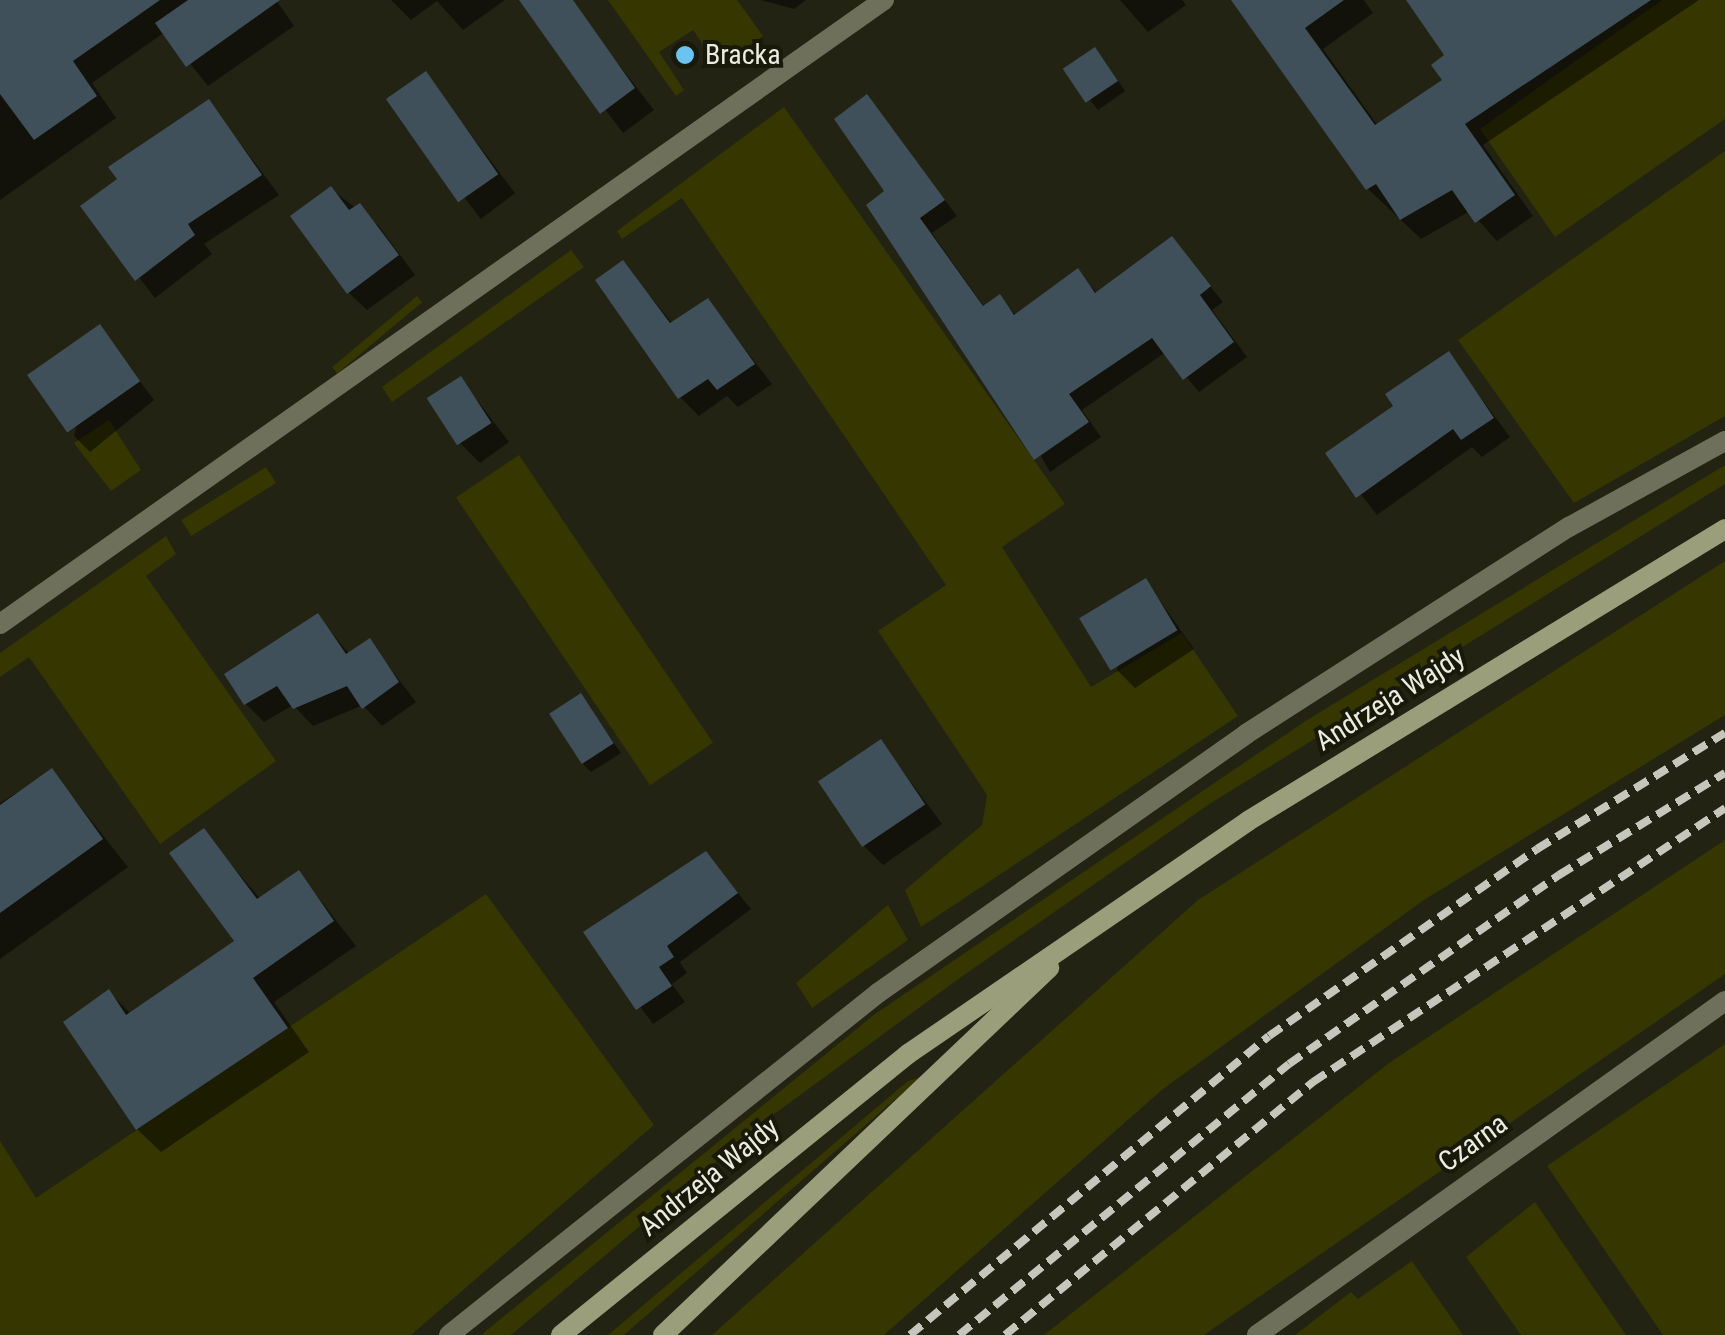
<!DOCTYPE html>
<html>
<head>
<meta charset="utf-8">
<style>
	body { margin:0 }
	#map { position:relative; width:1725px; height:1335px; overflow:hidden; background:#222313; font-family:"Roboto Condensed",sans-serif }
	div>[style] { position:absolute }
	.green>* { inset:0; background:#353600; transform-origin:0 0 }
	.shadow>* { inset:0; background:#0007; transform-origin:0 0 }
	.building>* { inset:0; background:#3f505a; transform-origin:0 0 }
	.street>* { height:20px; margin:-10px; padding:0 10px; transform-origin:10px; border-radius:10px; background:#6f705b }
	.secondary>* { height:20px; margin:-10px; padding:0 10px; transform-origin:10px; border-radius:10px; background:#9b9e7b }
	.rail>* { height:8px; margin-top:-4px; transform-origin:0; background:repeating-linear-gradient(90deg,#c6c7bc 0 15px,transparent 0 23px) }
	.dots>* { width:28px; height:28px; translate:-50% -50%; box-sizing:border-box; border:5px solid #19190a; border-radius:50% }
	span { translate:-50% -50%; white-space:nowrap; text-align:center; line-height:1.15; -webkit-text-stroke:8px #19190a; paint-order:stroke }
	.poi-label { font-size:28px; color:#ebece2 }
	.left { translate:0 -50%; text-align:left }
	.street-label { font-size:28px; color:#ebece2 }
</style>
</head>
<body>
<div id="map">
	<div class="green">
		<div style="clip-path:polygon(608px 0,737px 0,763px 36px,718px 66px,693px 30px,659px 52px,684px 90px,676px 96px)"></div>
		<div style="clip-path:polygon(1662px 0,1725px 0,1725px 119px,1555px 237px,1480px 129px)"></div>
		<div style="clip-path:polygon(784px 107px,1065px 504px,1002px 547px,1091px 687px,1182px 633px,1238px 716px,921px 927px,905px 890px,982px 825px,987px 795px,878px 631px,946px 585px,682px 198px,622px 239px,617px 231px)"></div>
		<div style="clip-path:polygon(1725px 151px,1725px 416px,1574px 503px,1458px 340px)"></div>
		<div style="clip-path:polygon(571px 250px,584px 267px,392px 402px,382px 387px)"></div>
		<div style="left:417px;top:296px;width:8px;height:111px;rotate:50deg"></div>
		<div style="clip-path:polygon(109px 420px,141px 470px,111px 491px,74px 443px)"></div>
		<div style="left:519px;top:455px;width:347px;height:76px;rotate:56deg"></div>
		<div style="clip-path:polygon(1725px 465px,1725px 484px,1208px 805px,957px 980px,762px 1123px,511px 1335px,481px 1335px,875px 1014px,1307px 720px)"></div>
		<div style="left:266px;top:467px;width:19px;height:100px;rotate:58deg"></div>
		<div style="clip-path:polygon(166px 536px,176px 554px,146px 576px,276px 761px,160px 844px,29px 657px,0 677px,0 653px)"></div>
		<div style="clip-path:polygon(1725px 561px,1725px 715px,1424px 900px,1163px 1089px,884px 1335px,712px 1335px,1198px 900px)"></div>
		<div style="clip-path:polygon(1725px 840px,1725px 974px,1204px 1335px,1044px 1335px,1389px 1063px)"></div>
		<div style="clip-path:polygon(486px 894px,654px 1125px,411px 1335px,0 1335px,0 1141px,36px 1198px)"></div>
		<div style="clip-path:polygon(888px 905px,908px 940px,812px 1008px,796px 983px)"></div>
		<div style="clip-path:polygon(1725px 1044px,1725px 1335px,1663px 1335px,1547px 1166px)"></div>
		<div style="clip-path:polygon(921px 1077px,624px 1335px,608px 1335px,908px 1081px)"></div>
		<div style="clip-path:polygon(1535px 1202px,1626px 1335px,1521px 1335px,1466px 1257px)"></div>
		<div style="clip-path:polygon(1412px 1261px,1463px 1335px,1295px 1335px,1351px 1292px,1358px 1299px)"></div>
	</div>
	<div class="shadow">
		<div style="clip-path:polygon(0 0,276px 0,294px 26px,208px 86px,165px 32px,92px 83px,116px 118px,0 200px)"></div>
		<div style="clip-path:polygon(391px 0,505px 0,463px 30px,437px 1px,411px 20px)"></div>
		<div style="clip-path:polygon(522px 0,569px 0,654px 110px,623px 133px)"></div>
		<div style="clip-path:polygon(761px 0,806px 0,794px 9px)"></div>
		<div style="clip-path:polygon(1120px 0,1182px 0,1186px 5px,1148px 32px)"></div>
		<div style="clip-path:polygon(1271px 0,1364px 0,1373px 13px,1323px 49px,1378px 126px,1446px 81px,1464px 0,1699px 0,1483px 145px,1533px 216px,1497px 241px,1470px 211px,1421px 239px,1368px 189px,1246px 18px)"></div>
		<div style="clip-path:polygon(1103px 59px,1125px 91px,1098px 110px,1067px 70px)"></div>
		<div style="left:426px;top:75px;width:148px;height:43px;rotate:53deg"></div>
		<div style="clip-path:polygon(867px 98px,957px 216px,932px 233px,985px 308px,999px 298px,1017px 316px,1077px 272px,1098px 294px,1172px 239px,1223px 302px,1212px 310px,1247px 357px,1199px 392px,1166px 352px,1082px 410px,1101px 437px,1050px 472px,888px 192px)"></div>
		<div style="clip-path:polygon(209px 102px,279px 195px,204px 244px,212px 254px,155px 298px,84px 207px)"></div>
		<div style="clip-path:polygon(331px 189px,378px 225px,415px 275px,367px 310px,348px 292px)"></div>
		<div style="clip-path:polygon(623px 263px,673px 324px,708px 301px,772px 384px,738px 407px,727px 396px,699px 416px,680px 397px)"></div>
		<div style="clip-path:polygon(99px 327px,154px 400px,90px 452px,74px 436px)"></div>
		<div style="clip-path:polygon(1448px 354px,1510px 437px,1482px 457px,1472px 447px,1377px 515px,1328px 453px,1397px 407px)"></div>
		<div style="clip-path:polygon(461px 379px,509px 442px,480px 463px,461px 444px)"></div>
		<div style="clip-path:polygon(1146px 581px,1194px 649px,1135px 688px,1117px 670px)"></div>
		<div style="clip-path:polygon(318px 616px,350px 655px,369px 641px,416px 702px,382px 726px,363px 705px,313px 726px,293px 705px,264px 722px,246px 704px)"></div>
		<div style="clip-path:polygon(581px 696px,621px 753px,591px 772px,582px 763px)"></div>
		<div style="clip-path:polygon(881px 742px,942px 824px,883px 865px,864px 846px)"></div>
		<div style="clip-path:polygon(52px 771px,128px 867px,0 959px,0 803px)"></div>
		<div style="clip-path:polygon(203px 831px,261px 900px,299px 873px,356px 946px,274px 1002px,309px 1052px,161px 1152px,137px 1129px,109px 992px,131px 1014px,238px 942px)"></div>
		<div style="clip-path:polygon(706px 854px,751px 909px,680px 962px,687px 973px,672px 984px,685px 1002px,653px 1024px,586px 933px)"></div>
	</div>
	<div class="building">
		<div style="clip-path:polygon(0 0,160px 0,73px 61px,97px 96px,34px 140px,0 94px)"></div>
		<div style="clip-path:polygon(188px 0,280px 0,186px 67px,155px 23px)"></div>
		<div style="clip-path:polygon(519px 0,573px 0,635px 88px,600px 114px)"></div>
		<div style="clip-path:polygon(1231px 0,1344px 0,1305px 28px,1375px 125px,1442px 80px,1431px 65px,1444px 55px,1406px 0,1651px 0,1465px 124px,1515px 195px,1475px 223px,1452px 190px,1400px 220px,1376px 184px,1366px 190px)"></div>
		<div style="left:1095px;top:47px;width:41px;height:39px;rotate:56deg"></div>
		<div style="left:426px;top:71px;width:126px;height:49px;rotate:55deg"></div>
		<div style="clip-path:polygon(867px 94px,945px 200px,920px 218px,983px 306px,1000px 294px,1014px 315px,1078px 268px,1095px 293px,1172px 236px,1211px 286px,1200px 295px,1234px 342px,1183px 380px,1152px 338px,1069px 394px,1089px 422px,1034px 460px,866px 205px,884px 191px,834px 119px)"></div>
		<div style="clip-path:polygon(209px 99px,262px 175px,188px 224px,195px 235px,135px 281px,80px 206px,117px 179px,108px 167px)"></div>
		<div style="clip-path:polygon(331px 186px,349px 210px,360px 203px,399px 255px,347px 294px,290px 216px)"></div>
		<div style="clip-path:polygon(623px 260px,670px 323px,708px 298px,755px 364px,717px 390px,708px 379px,678px 399px,595px 280px)"></div>
		<div style="left:100px;top:324px;width:70px;height:89px;rotate:55deg"></div>
		<div style="clip-path:polygon(1449px 351px,1494px 418px,1461px 440px,1453px 429px,1356px 498px,1325px 453px,1393px 406px,1385px 394px)"></div>
		<div style="left:461px;top:376px;width:56px;height:41px;rotate:57deg"></div>
		<div style="left:1146px;top:578px;width:61px;height:78px;rotate:59deg"></div>
		<div style="clip-path:polygon(318px 613px,346px 654px,370px 638px,399px 682px,362px 709px,347px 686px,293px 709px,277px 686px,244px 705px,224px 674px)"></div>
		<div style="left:581px;top:693px;width:60px;height:38px;rotate:57deg"></div>
		<div style="left:881px;top:739px;width:79px;height:76px;rotate:56deg"></div>
		<div style="clip-path:polygon(52px 768px,103px 839px,0 913px,0 805px)"></div>
		<div style="clip-path:polygon(204px 828px,257px 899px,299px 870px,334px 921px,253px 978px,288px 1028px,136px 1130px,63px 1022px,109px 989px,126px 1015px,234px 941px,169px 853px)"></div>
		<div style="clip-path:polygon(706px 851px,738px 893px,667px 946px,674px 957px,659px 967px,672px 986px,636px 1010px,583px 932px)"></div>
	</div>
	<div class="street">
		<div style="left:0;top:624px;width:1082px;rotate:-35.22deg"></div>
		<div style="left:449px;top:1335px;width:549px;rotate:-38.56deg"></div>
		<div style="left:878px;top:993px;width:450px;rotate:-35.1deg"></div>
		<div style="left:1246px;top:734px;width:384px;rotate:-32.7deg"></div>
		<div style="left:1569px;top:527px;width:178px;rotate:-28.9deg"></div>
		<div style="left:1257px;top:1335px;width:575px;rotate:-35.51deg"></div>
	</div>
	<div class="secondary">
		<div style="left:561px;top:1335px;width:447px;rotate:-39deg"></div>
		<div style="left:908px;top:1054px;width:412px;rotate:-34.4deg"></div>
		<div style="left:1248px;top:821px;width:559px;rotate:-31.47deg"></div>
		<div style="left:663px;top:1335px;width:533px;rotate:-43.55deg"></div>
	</div>
	<div class="rail">
		<div style="left:910px;top:1335px;width:467px;rotate:-39.8deg"></div>
		<div style="left:1269px;top:1036px;width:327px;rotate:-34.9deg"></div>
		<div style="left:1537px;top:849px;width:221px;rotate:-31.7deg"></div>
		<div style="left:959px;top:1335px;width:427px;rotate:-39.4deg"></div>
		<div style="left:1289px;top:1064px;width:330px;rotate:-35deg"></div>
		<div style="left:1559px;top:875px;width:195px;rotate:-31.6deg"></div>
		<div style="left:1005px;top:1335px;width:399px;rotate:-39.4deg"></div>
		<div style="left:1313px;top:1082px;width:495px;rotate:-33.6deg"></div>
	</div>
	<div class="dots">
		<div style="left:685px;top:55px;background:#6bc3f2"></div>
	</div>
	<div class="poi-label">
		<span class="left" style="left:705px;top:55px">Bracka</span>
	</div>
	<div class="street-label">
		<span style="left:1390px;top:699px;rotate:-32deg">Andrzeja Wajdy</span>
		<span style="left:1473px;top:1143px;rotate:-36deg">Czarna</span>
		<span style="left:709px;top:1177px;rotate:-39deg">Andrzeja Wajdy</span>
	</div>
</div>
</body>
</html>
